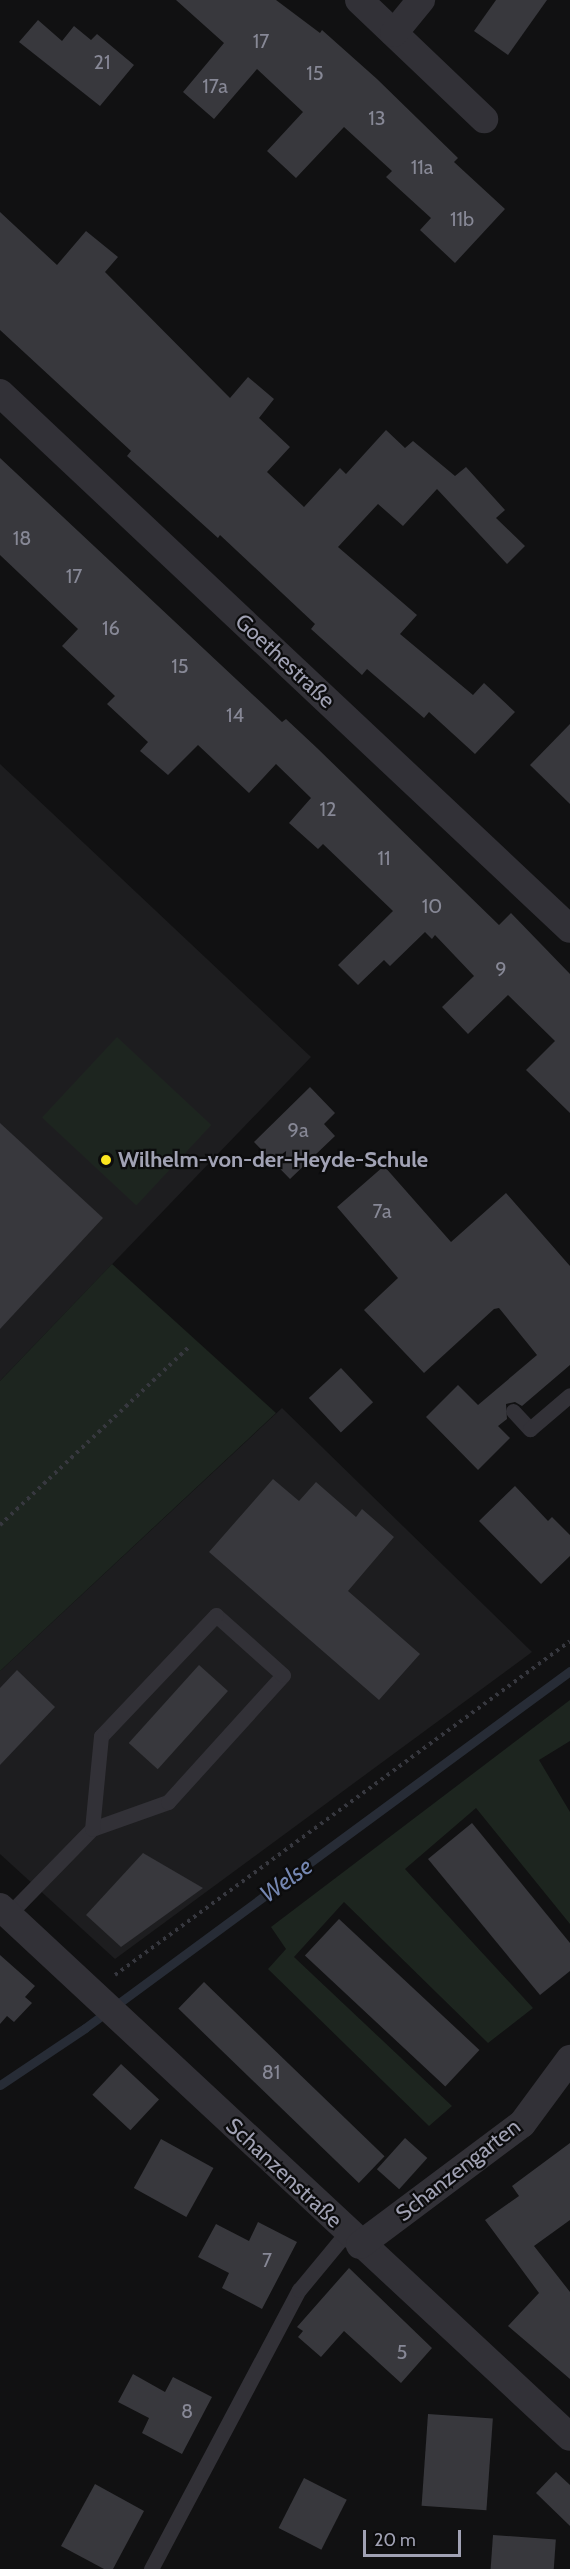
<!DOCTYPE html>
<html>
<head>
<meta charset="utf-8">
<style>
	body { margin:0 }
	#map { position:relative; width:570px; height:2569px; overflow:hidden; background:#111112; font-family:Cabin,sans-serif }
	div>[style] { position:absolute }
	.built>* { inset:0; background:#1d1d1f }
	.green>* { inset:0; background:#1d251f; transform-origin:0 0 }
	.stream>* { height:9px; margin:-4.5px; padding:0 4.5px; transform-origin:4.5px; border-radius:4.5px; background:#272c36 }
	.building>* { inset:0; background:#38383d; transform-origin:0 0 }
	.path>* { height:4px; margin-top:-2px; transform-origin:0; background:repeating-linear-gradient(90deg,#37383f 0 3px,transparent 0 7.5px) }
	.lane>* { height:15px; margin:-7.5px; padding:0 7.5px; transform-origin:7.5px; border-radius:7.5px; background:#323137 }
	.street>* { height:28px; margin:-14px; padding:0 14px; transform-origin:14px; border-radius:14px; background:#323137 }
	.dots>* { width:16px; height:16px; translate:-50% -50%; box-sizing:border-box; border:3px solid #0c0c0d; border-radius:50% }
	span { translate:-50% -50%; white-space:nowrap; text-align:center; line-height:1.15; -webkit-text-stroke:4.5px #0c0c0d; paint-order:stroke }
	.number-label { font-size:20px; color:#878896 }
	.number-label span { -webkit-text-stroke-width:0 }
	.street-label { font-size:22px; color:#a1a2b4 }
	.poi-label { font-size:22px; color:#a1a2b4; font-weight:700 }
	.left { translate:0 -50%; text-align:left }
	.water-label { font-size:24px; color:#7587b2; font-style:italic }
	.scale { position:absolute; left:363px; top:2530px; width:98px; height:27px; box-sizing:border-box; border:3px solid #a1a2b4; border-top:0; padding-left:8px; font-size:18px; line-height:21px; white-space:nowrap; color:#a1a2b4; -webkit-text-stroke:4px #0c0c0d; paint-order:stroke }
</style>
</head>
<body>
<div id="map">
	<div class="built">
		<div style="clip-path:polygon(0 764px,311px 1057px,0 1381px)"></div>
		<div style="clip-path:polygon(282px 1408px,532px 1652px,115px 1959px,0 1854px,0 1671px)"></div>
	</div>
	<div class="green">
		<div style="left:117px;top:1037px;width:129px;height:110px;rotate:43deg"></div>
		<div style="clip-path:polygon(112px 1264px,276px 1413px,0 1671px,0 1381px)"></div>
		<div style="clip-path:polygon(570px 1700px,570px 1741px,539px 1760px,570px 1812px,570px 1924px,476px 1808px,405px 1869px,533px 2008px,488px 2043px,344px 1902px,294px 1957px,452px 2106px,429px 2126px,268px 1969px,286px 1949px,271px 1927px)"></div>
	</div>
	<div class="stream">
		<div style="left:0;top:2085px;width:102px;rotate:-33.8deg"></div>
		<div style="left:85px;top:2028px;width:602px;rotate:-36.36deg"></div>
	</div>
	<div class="building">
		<div style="clip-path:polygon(176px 0,276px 0,320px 33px,322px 30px,377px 79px,458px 158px,454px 162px,505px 209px,455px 263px,420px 230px,431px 218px,386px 177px,392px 171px,344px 127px,296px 178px,267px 151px,303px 112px,257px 69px,214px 119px,183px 92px,224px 43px)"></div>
		<div style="clip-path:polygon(496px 0,547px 0,508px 55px,474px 31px)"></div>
		<div style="clip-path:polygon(38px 20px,62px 41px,74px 26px,91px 40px,97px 34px,134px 65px,100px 106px,19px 42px)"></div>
		<div style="clip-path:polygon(0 212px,57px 265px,86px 231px,118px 257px,105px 272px,230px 398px,248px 377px,274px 399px,259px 418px,290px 447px,267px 472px,304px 507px,340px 468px,346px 474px,386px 430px,405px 448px,413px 441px,455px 476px,466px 467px,505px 510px,496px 518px,525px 546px,507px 564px,437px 489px,403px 526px,378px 504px,338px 547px,417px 615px,400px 634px,473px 695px,484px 683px,515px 712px,475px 754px,429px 712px,424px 718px,367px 669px,362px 675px,311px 629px,315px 624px,220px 535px,218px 538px,127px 456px,131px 451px,0 330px)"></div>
		<div style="clip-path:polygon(0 458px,282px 722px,286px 719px,317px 748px,499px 925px,511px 913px,570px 974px,570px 1113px,526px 1070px,555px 1041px,508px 995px,468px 1034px,442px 1007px,474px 976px,435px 935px,432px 939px,425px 932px,390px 966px,384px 960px,358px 985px,338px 965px,393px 911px,323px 844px,318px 849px,289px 823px,311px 798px,276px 764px,249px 793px,198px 745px,168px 775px,140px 751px,148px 742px,107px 704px,115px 696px,62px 646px,78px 629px,0 555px)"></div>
		<div style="clip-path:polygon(570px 724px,570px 804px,530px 765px)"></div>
		<div style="clip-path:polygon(310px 1087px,335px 1113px,324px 1124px,335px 1136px,290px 1179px,254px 1142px)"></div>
		<div style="clip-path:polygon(0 1123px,103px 1218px,0 1329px)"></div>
		<div style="clip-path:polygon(384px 1166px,451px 1242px,506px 1193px,570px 1266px,570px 1365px,522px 1406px,515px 1402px,506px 1404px,507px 1419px,498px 1426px,510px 1438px,478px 1470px,426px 1417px,458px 1385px,478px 1405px,537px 1355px,499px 1308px,494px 1309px,424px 1373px,364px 1310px,398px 1278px,337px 1207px)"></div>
		<div style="left:341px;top:1368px;width:47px;height:44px;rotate:47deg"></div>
		<div style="clip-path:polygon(273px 1479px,299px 1501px,316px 1482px,356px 1517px,362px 1509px,394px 1537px,348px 1591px,420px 1654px,379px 1700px,209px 1552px)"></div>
		<div style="clip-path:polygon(515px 1486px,548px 1521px,552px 1517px,570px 1535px,570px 1556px,541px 1584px,479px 1521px)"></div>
		<div style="left:199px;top:1665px;width:39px;height:105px;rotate:42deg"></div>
		<div style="clip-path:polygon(17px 1670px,55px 1707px,0 1765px,0 1688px)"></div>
		<div style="clip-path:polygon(472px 1823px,570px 1943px,570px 1971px,540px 1995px,428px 1859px)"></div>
		<div style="clip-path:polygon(143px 1853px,203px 1888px,121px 1947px,86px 1915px)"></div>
		<div style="left:339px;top:1919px;width:192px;height:50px;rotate:43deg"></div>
		<div style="clip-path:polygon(0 1955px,35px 1986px,25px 1997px,32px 2003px,14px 2022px,7px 2016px,0 2024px)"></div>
		<div style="left:204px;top:1982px;width:251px;height:37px;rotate:44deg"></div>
		<div style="left:121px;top:2064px;width:52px;height:42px;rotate:43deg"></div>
		<div style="left:405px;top:2138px;width:30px;height:42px;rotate:42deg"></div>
		<div style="left:161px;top:2139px;width:60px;height:56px;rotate:29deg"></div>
		<div style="clip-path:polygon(570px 2143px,570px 2220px,534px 2246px,570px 2292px,570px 2379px,508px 2326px,539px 2293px,485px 2220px,519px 2196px,512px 2186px)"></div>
		<div style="clip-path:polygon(258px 2222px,297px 2242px,262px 2309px,222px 2288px,229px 2273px,198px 2257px,216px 2224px,249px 2241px)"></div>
		<div style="clip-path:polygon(349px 2268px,432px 2348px,401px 2383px,344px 2331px,321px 2357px,298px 2337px,303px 2331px,297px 2327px)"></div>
		<div style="clip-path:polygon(133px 2374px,165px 2392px,173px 2377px,212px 2397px,182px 2454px,142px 2433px,149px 2418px,118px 2402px)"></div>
		<div style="left:428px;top:2414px;width:65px;height:92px;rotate:4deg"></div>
		<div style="clip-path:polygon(556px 2472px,570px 2485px,570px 2526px,536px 2493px)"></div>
		<div style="left:304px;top:2478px;width:48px;height:56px;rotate:27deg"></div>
		<div style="clip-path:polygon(95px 2484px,144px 2511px,113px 2569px,104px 2569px,61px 2546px)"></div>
		<div style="left:493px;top:2535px;width:63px;height:34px;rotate:4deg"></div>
	</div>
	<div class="path">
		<div style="left:0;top:1525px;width:261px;rotate:-43.3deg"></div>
		<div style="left:115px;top:1975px;width:564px;rotate:-36.28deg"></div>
	</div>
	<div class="lane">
		<div style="left:513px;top:1411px;width:25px;rotate:47deg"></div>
		<div style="left:530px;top:1429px;width:52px;rotate:-40.4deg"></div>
		<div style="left:8px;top:1915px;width:120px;rotate:-45.7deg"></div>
		<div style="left:92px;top:1829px;width:81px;rotate:-19.6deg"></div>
		<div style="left:168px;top:1802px;width:171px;rotate:-47.8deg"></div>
		<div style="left:283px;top:1675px;width:90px;rotate:-138.2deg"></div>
		<div style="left:216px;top:1615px;width:167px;rotate:133.5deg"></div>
		<div style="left:101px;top:1736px;width:93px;rotate:95.5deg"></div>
		<div style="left:151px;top:2569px;width:316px;rotate:-62.1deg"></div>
		<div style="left:299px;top:2290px;width:75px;rotate:-50.4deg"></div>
	</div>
	<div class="street">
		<div style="left:359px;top:0;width:173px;rotate:43.6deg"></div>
		<div style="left:394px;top:33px;width:43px;rotate:-50.7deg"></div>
		<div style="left:0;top:393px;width:782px;rotate:43.24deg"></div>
		<div style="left:0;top:1907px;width:778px;rotate:42.92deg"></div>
		<div style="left:360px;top:2245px;width:202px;rotate:-36.8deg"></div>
		<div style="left:522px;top:2124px;width:81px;rotate:-53.6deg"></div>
	</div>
	<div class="dots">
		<div style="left:106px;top:1160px;background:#fce61f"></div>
	</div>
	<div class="number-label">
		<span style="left:261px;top:41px">17</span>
		<span style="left:102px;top:62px">21</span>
		<span style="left:315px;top:73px">15</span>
		<span style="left:215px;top:86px">17a</span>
		<span style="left:377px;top:118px">13</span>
		<span style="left:422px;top:167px">11a</span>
		<span style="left:462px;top:219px">11b</span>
		<span style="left:22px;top:538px">18</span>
		<span style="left:74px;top:576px">17</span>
		<span style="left:111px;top:628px">16</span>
		<span style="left:180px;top:666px">15</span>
		<span style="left:235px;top:715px">14</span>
		<span style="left:328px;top:809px">12</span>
		<span style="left:384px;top:858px">11</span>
		<span style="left:432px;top:906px">10</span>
		<span style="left:501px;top:969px">9</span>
		<span style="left:298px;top:1130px">9a</span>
		<span style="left:382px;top:1211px">7a</span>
		<span style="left:271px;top:2072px">81</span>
		<span style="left:267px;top:2260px">7</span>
		<span style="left:402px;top:2352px">5</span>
		<span style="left:187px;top:2411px">8</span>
	</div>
	<div class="street-label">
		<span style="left:285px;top:661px;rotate:43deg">Goethestraße</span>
		<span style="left:458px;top:2170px;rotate:-38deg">Schanzengarten</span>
		<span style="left:284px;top:2173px;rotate:43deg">Schanzenstraße</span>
	</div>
	<div class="poi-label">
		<span class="left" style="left:118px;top:1160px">Wilhelm-von-der-Heyde-Schule</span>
	</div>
	<div class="water-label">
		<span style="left:286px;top:1880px;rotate:-36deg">Welse</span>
	</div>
	<div class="scale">20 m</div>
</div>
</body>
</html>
